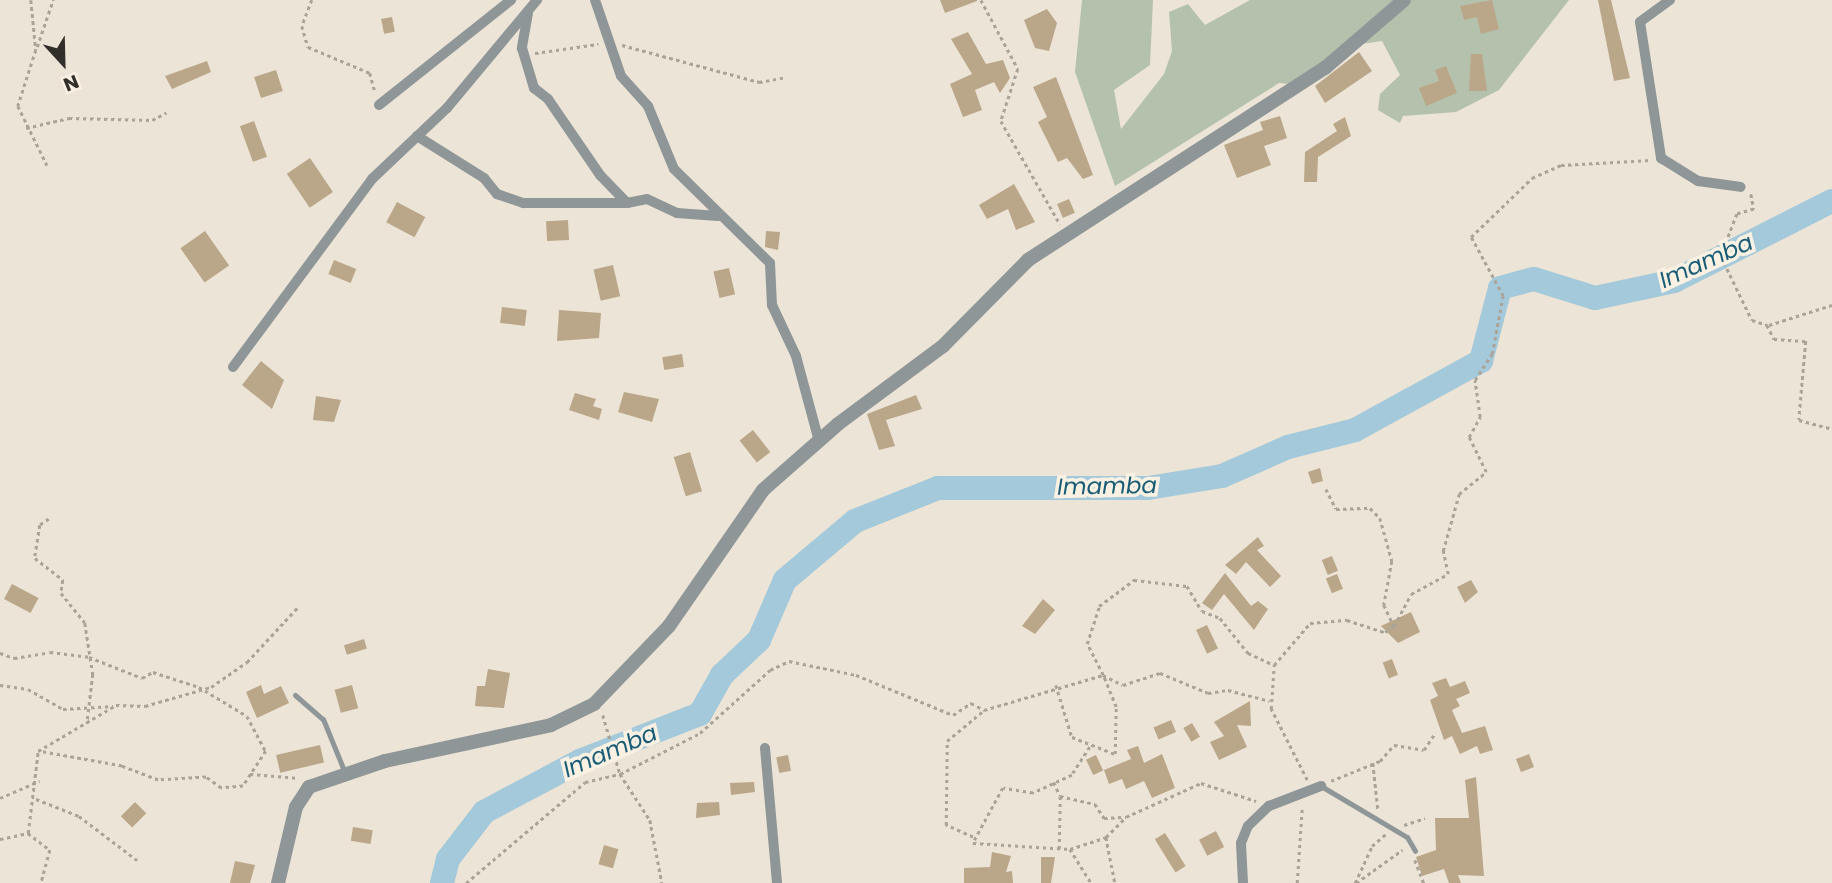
<!DOCTYPE html>
<html>
<head>
<meta charset="utf-8">
<style>
	body { margin:0 }
	#map { position:relative; width:1832px; height:883px; overflow:hidden; background:#ece4d6; font-family:Poppins,sans-serif }
	div>[style] { position:absolute }
	.green>* { inset:0; background:#b4c2ad }
	.river>* { height:24px; margin:-12px; padding:0 12px; transform-origin:12px; border-radius:12px; background:#a3c9da }
	.building>* { inset:0; background:#baa789; transform-origin:0 0 }
	.path>* { height:2.5px; margin-top:-1.25px; transform-origin:0; background:repeating-linear-gradient(90deg,#a9a398 0 3.5px,transparent 0 7px) }
	.service>* { height:5px; margin:-2.5px; padding:0 2.5px; transform-origin:2.5px; border-radius:2.5px; background:#8e9698 }
	.minor>* { height:10px; margin:-5px; padding:0 5px; transform-origin:5px; border-radius:5px; background:#8e9698 }
	.tertiary>* { height:14px; margin:-7px; padding:0 7px; transform-origin:7px; border-radius:7px; background:#8e9698 }
	span { translate:-50% -50%; white-space:nowrap; text-align:center; line-height:1.15; -webkit-text-stroke:7px #faf1e3; paint-order:stroke }
	.water-label { font-size:23px; color:#185d77; font-style:italic }
	.north { position:absolute; left:28px; top:28px; width:70px; height:70px; -webkit-text-stroke:5px #faf1e3; paint-order:stroke; rotate:158deg; font-size:19px; font-weight:700; line-height:28px; text-align:center; color:#322f2a }
	.north::after { content:''; display:block; margin:auto; width:24px; height:32px; background:#322f2a; clip-path:polygon(50% 0,100% 100%,50% 72%,0 100%) }
</style>
</head>
<body>
<div id="map">
	<div class="green">
		<div style="clip-path:polygon(1082px 0,1153px 0,1150px 65px,1114px 90px,1121px 129px,1164px 74px,1172px 51px,1169px 12px,1188px 4px,1205px 25px,1250px 0,1569px 0,1499px 90px,1456px 112px,1403px 116px,1400px 123px,1378px 110px,1380px 94px,1400px 75px,1382px 41px,1362px 44px,1300px 85px,1279px 83px,1115px 186px,1075px 72px)"></div>
	</div>
	<div class="river">
		<div style="left:442px;top:883px;width:25px;rotate:-76deg"></div>
		<div style="left:448px;top:859px;width:59px;rotate:-52.5deg"></div>
		<div style="left:484px;top:812px;width:109px;rotate:-28deg"></div>
		<div style="left:580px;top:761px;width:129px;rotate:-21.4deg"></div>
		<div style="left:700px;top:714px;width:45px;rotate:-60.6deg"></div>
		<div style="left:722px;top:675px;width:51px;rotate:-43.4deg"></div>
		<div style="left:759px;top:640px;width:65px;rotate:-66.6deg"></div>
		<div style="left:785px;top:580px;width:92px;rotate:-40.1deg"></div>
		<div style="left:855px;top:521px;width:89px;rotate:-21.7deg"></div>
		<div style="left:938px;top:488px;width:210px"></div>
		<div style="left:1148px;top:488px;width:75px;rotate:-9.2deg"></div>
		<div style="left:1222px;top:476px;width:72px;rotate:-23.7deg"></div>
		<div style="left:1288px;top:447px;width:69px;rotate:-14.2deg"></div>
		<div style="left:1355px;top:430px;width:144px;rotate:-28.7deg"></div>
		<div style="left:1481px;top:361px;width:75px;rotate:-75.4deg"></div>
		<div style="left:1500px;top:288px;width:35px;rotate:-15deg"></div>
		<div style="left:1534px;top:279px;width:64px;rotate:17.3deg"></div>
		<div style="left:1595px;top:298px;width:81px;rotate:-12.1deg"></div>
		<div style="left:1674px;top:281px;width:177px;rotate:-26.9deg"></div>
	</div>
	<div class="building">
		<div style="clip-path:polygon(940px 0,977px 0,977px 1px,945px 13px)"></div>
		<div style="clip-path:polygon(1492px 0,1499px 29px,1481px 34px,1477px 17px,1464px 20px,1460px 6px)"></div>
		<div style="clip-path:polygon(1598px 0,1611px 0,1630px 78px,1614px 81px)"></div>
		<div style="clip-path:polygon(1047px 9px,1057px 23px,1049px 51px,1035px 48px,1024px 20px)"></div>
		<div style="left:392px;top:17px;width:15px;height:11px;rotate:79deg"></div>
		<div style="clip-path:polygon(968px 32px,986px 64px,1003px 60px,1010px 78px,1000px 93px,994px 82px,975px 90px,982px 110px,963px 117px,950px 84px,972px 74px,951px 39px)"></div>
		<div style="clip-path:polygon(1359px 52px,1372px 71px,1325px 103px,1315px 86px)"></div>
		<div style="clip-path:polygon(1471px 54px,1482px 54px,1487px 91px,1469px 91px)"></div>
		<div style="clip-path:polygon(207px 61px,211px 72px,172px 89px,165px 76px)"></div>
		<div style="clip-path:polygon(1446px 66px,1457px 93px,1426px 106px,1419px 88px,1439px 81px,1435px 70px)"></div>
		<div style="left:276px;top:70px;width:22px;height:23px;rotate:72deg"></div>
		<div style="clip-path:polygon(1056px 77px,1093px 175px,1083px 179px,1067px 158px,1058px 162px,1038px 122px,1047px 117px,1033px 87px)"></div>
		<div style="clip-path:polygon(1280px 116px,1287px 138px,1264px 146px,1271px 165px,1237px 178px,1224px 145px,1263px 130px,1260px 122px)"></div>
		<div style="clip-path:polygon(1345px 117px,1351px 136px,1318px 157px,1317px 182px,1304px 182px,1305px 152px,1337px 131px,1333px 124px)"></div>
		<div style="left:254px;top:121px;width:38px;height:15px;rotate:70deg"></div>
		<div style="left:310px;top:158px;width:41px;height:28px;rotate:56deg"></div>
		<div style="clip-path:polygon(1014px 184px,1035px 222px,1016px 230px,1008px 209px,987px 219px,979px 205px)"></div>
		<div style="left:1069px;top:199px;width:15px;height:13px;rotate:67deg"></div>
		<div style="left:397px;top:202px;width:32px;height:23px;rotate:28deg"></div>
		<div style="left:568px;top:220px;width:20px;height:22px;rotate:87deg"></div>
		<div style="left:205px;top:231px;width:42px;height:30px;rotate:55deg"></div>
		<div style="clip-path:polygon(766px 231px,780px 232px,778px 250px,765px 247px)"></div>
		<div style="left:334px;top:260px;width:24px;height:15px;rotate:22deg"></div>
		<div style="left:613px;top:265px;width:32px;height:20px;rotate:77deg"></div>
		<div style="left:729px;top:268px;width:27px;height:16px;rotate:77deg"></div>
		<div style="left:502px;top:307px;width:25px;height:16px;rotate:7deg"></div>
		<div style="clip-path:polygon(559px 310px,601px 313px,599px 338px,557px 341px)"></div>
		<div style="left:682px;top:354px;width:13px;height:20px;rotate:81deg"></div>
		<div style="clip-path:polygon(261px 361px,284px 380px,272px 409px,242px 385px)"></div>
		<div style="clip-path:polygon(624px 392px,659px 399px,652px 422px,618px 412px)"></div>
		<div style="clip-path:polygon(575px 393px,596px 399px,593px 406px,602px 409px,599px 420px,569px 410px)"></div>
		<div style="clip-path:polygon(916px 395px,922px 409px,886px 420px,895px 446px,879px 450px,867px 414px)"></div>
		<div style="clip-path:polygon(316px 396px,341px 400px,334px 422px,313px 420px)"></div>
		<div style="left:753px;top:430px;width:28px;height:17px;rotate:52deg"></div>
		<div style="left:690px;top:452px;width:41px;height:17px;rotate:73deg"></div>
		<div style="clip-path:polygon(1320px 468px,1323px 481px,1312px 484px,1308px 472px)"></div>
		<div style="clip-path:polygon(1258px 537px,1264px 546px,1257px 550px,1281px 576px,1270px 587px,1246px 562px,1236px 574px,1225px 565px)"></div>
		<div style="left:1332px;top:556px;width:16px;height:11px;rotate:68deg"></div>
		<div style="clip-path:polygon(1225px 573px,1251px 606px,1258px 601px,1268px 609px,1254px 630px,1224px 594px,1212px 610px,1202px 603px)"></div>
		<div style="left:1337px;top:574px;width:16px;height:12px;rotate:68deg"></div>
		<div style="clip-path:polygon(1471px 580px,1478px 592px,1465px 603px,1457px 587px)"></div>
		<div style="left:12px;top:584px;width:30px;height:17px;rotate:28deg"></div>
		<div style="clip-path:polygon(1043px 599px,1055px 610px,1035px 634px,1022px 626px)"></div>
		<div style="clip-path:polygon(1411px 612px,1420px 632px,1398px 643px,1381px 626px)"></div>
		<div style="left:1207px;top:625px;width:26px;height:12px;rotate:65deg"></div>
		<div style="left:364px;top:639px;width:10px;height:21px;rotate:73deg"></div>
		<div style="left:1392px;top:659px;width:17px;height:10px;rotate:69deg"></div>
		<div style="clip-path:polygon(488px 669px,510px 673px,504px 708px,475px 706px,477px 686px,485px 686px)"></div>
		<div style="clip-path:polygon(1446px 678px,1450px 687px,1465px 681px,1470px 693px,1456px 699px,1460px 706px,1452px 710px,1462px 733px,1452px 736px,1485px 726px,1493px 750px,1480px 754px,1477px 746px,1460px 754px,1452px 736px,1444px 740px,1430px 700px,1438px 696px,1432px 683px)"></div>
		<div style="clip-path:polygon(261px 685px,264px 694px,281px 686px,289px 703px,257px 718px,246px 692px)"></div>
		<div style="left:352px;top:685px;width:24px;height:18px;rotate:75deg"></div>
		<div style="clip-path:polygon(1250px 701px,1251px 726px,1237px 725px,1247px 747px,1219px 760px,1210px 742px,1224px 736px,1214px 722px)"></div>
		<div style="left:1171px;top:720px;width:13px;height:19px;rotate:67deg"></div>
		<div style="left:1192px;top:723px;width:16px;height:10px;rotate:60deg"></div>
		<div style="left:320px;top:745px;width:18px;height:45px;rotate:77deg"></div>
		<div style="clip-path:polygon(1138px 746px,1144px 763px,1162px 754px,1175px 788px,1152px 798px,1144px 781px,1126px 789px,1122px 779px,1109px 784px,1104px 770px,1131px 759px,1127px 750px)"></div>
		<div style="left:1529px;top:754px;width:14px;height:14px;rotate:69deg"></div>
		<div style="left:788px;top:755px;width:16px;height:12px;rotate:79deg"></div>
		<div style="left:1096px;top:755px;width:17px;height:11px;rotate:65deg"></div>
		<div style="clip-path:polygon(1476px 777px,1484px 876px,1458px 875px,1461px 883px,1449px 883px,1444px 869px,1422px 876px,1416px 857px,1436px 850px,1435px 818px,1469px 818px,1465px 780px)"></div>
		<div style="clip-path:polygon(754px 782px,755px 792px,731px 795px,730px 783px)"></div>
		<div style="left:135px;top:802px;width:16px;height:20px;rotate:45deg"></div>
		<div style="clip-path:polygon(719px 802px,720px 815px,696px 818px,697px 803px)"></div>
		<div style="left:353px;top:827px;width:20px;height:14px;rotate:9deg"></div>
		<div style="left:1216px;top:831px;width:18px;height:19px;rotate:63deg"></div>
		<div style="left:1165px;top:833px;width:39px;height:12px;rotate:58deg"></div>
		<div style="left:604px;top:845px;width:15px;height:20px;rotate:16deg"></div>
		<div style="clip-path:polygon(992px 852px,1011px 856px,1006px 872px,1012px 871px,1013px 883px,964px 883px,964px 868px,990px 867px)"></div>
		<div style="clip-path:polygon(1041px 857px,1055px 857px,1051px 883px,1041px 883px)"></div>
		<div style="clip-path:polygon(235px 861px,255px 865px,250px 883px,230px 883px)"></div>
	</div>
	<div class="path">
		<div style="left:31px;top:0;width:50px;rotate:84.3deg"></div>
		<div style="left:36px;top:50px;width:59px;rotate:107.8deg"></div>
		<div style="left:18px;top:106px;width:66px;rotate:63.8deg"></div>
		<div style="left:312px;top:0;width:28px;rotate:111deg"></div>
		<div style="left:302px;top:26px;width:22px;rotate:74deg"></div>
		<div style="left:308px;top:47px;width:67px;rotate:22.8deg"></div>
		<div style="left:370px;top:73px;width:20px;rotate:75deg"></div>
		<div style="left:981px;top:0;width:78px;rotate:61.8deg"></div>
		<div style="left:1018px;top:69px;width:55px;rotate:108.1deg"></div>
		<div style="left:1001px;top:121px;width:119px;rotate:60.2deg"></div>
		<div style="left:622px;top:45px;width:142px;rotate:15.1deg"></div>
		<div style="left:759px;top:82px;width:28px;rotate:-10deg"></div>
		<div style="left:37px;top:47px;width:50px;rotate:-71.2deg"></div>
		<div style="left:535px;top:53px;width:64px;rotate:-8.1deg"></div>
		<div style="left:26px;top:128px;width:44px;rotate:-13.1deg"></div>
		<div style="left:69px;top:118px;width:83px;rotate:1.4deg"></div>
		<div style="left:152px;top:120px;width:16px;rotate:-27deg"></div>
		<div style="left:1751px;top:194px;width:15px;rotate:79deg"></div>
		<div style="left:1754px;top:209px;width:18px;rotate:164deg"></div>
		<div style="left:1737px;top:214px;width:45px;rotate:110.9deg"></div>
		<div style="left:1721px;top:256px;width:71px;rotate:64.2deg"></div>
		<div style="left:1752px;top:320px;width:16px;rotate:18deg"></div>
		<div style="left:1767px;top:325px;width:16px;rotate:63deg"></div>
		<div style="left:1774px;top:339px;width:32px;rotate:4deg"></div>
		<div style="left:1806px;top:341px;width:79px;rotate:95.1deg"></div>
		<div style="left:1799px;top:420px;width:34px;rotate:15deg"></div>
		<div style="left:1769px;top:325px;width:66px;rotate:-17.6deg"></div>
		<div style="left:1326px;top:489px;width:22px;rotate:63deg"></div>
		<div style="left:1336px;top:509px;width:34px;rotate:-2deg"></div>
		<div style="left:1370px;top:508px;width:14px;rotate:45deg"></div>
		<div style="left:1380px;top:518px;width:45px;rotate:74.4deg"></div>
		<div style="left:1392px;top:561px;width:45px;rotate:100.3deg"></div>
		<div style="left:1384px;top:605px;width:23px;rotate:65deg"></div>
		<div style="left:49px;top:519px;width:11px;rotate:146deg"></div>
		<div style="left:40px;top:525px;width:33px;rotate:99deg"></div>
		<div style="left:35px;top:558px;width:36px;rotate:38deg"></div>
		<div style="left:63px;top:580px;width:13px;rotate:99deg"></div>
		<div style="left:61px;top:593px;width:38px;rotate:51deg"></div>
		<div style="left:85px;top:623px;width:52px;rotate:81.1deg"></div>
		<div style="left:93px;top:674px;width:50px;rotate:96.8deg"></div>
		<div style="left:0;top:653px;width:15px;rotate:20deg"></div>
		<div style="left:14px;top:658px;width:36px;rotate:-9deg"></div>
		<div style="left:50px;top:652px;width:39px;rotate:7deg"></div>
		<div style="left:89px;top:657px;width:57px;rotate:21.6deg"></div>
		<div style="left:142px;top:678px;width:13px;rotate:-29deg"></div>
		<div style="left:153px;top:672px;width:48px;rotate:18.1deg"></div>
		<div style="left:199px;top:687px;width:56px;rotate:31.1deg"></div>
		<div style="left:247px;top:716px;width:40px;rotate:62deg"></div>
		<div style="left:266px;top:751px;width:42px;rotate:123.3deg"></div>
		<div style="left:243px;top:786px;width:22px;rotate:175deg"></div>
		<div style="left:221px;top:788px;width:19px;rotate:-144deg"></div>
		<div style="left:206px;top:777px;width:48px;rotate:176.4deg"></div>
		<div style="left:158px;top:780px;width:39px;rotate:-159deg"></div>
		<div style="left:122px;top:766px;width:85px;rotate:-169.9deg"></div>
		<div style="left:0;top:685px;width:28px;rotate:8deg"></div>
		<div style="left:28px;top:689px;width:40px;rotate:29.7deg"></div>
		<div style="left:63px;top:709px;width:50px;rotate:-3.4deg"></div>
		<div style="left:1056px;top:685px;width:54px;rotate:72.9deg"></div>
		<div style="left:1072px;top:737px;width:46px;rotate:21.6deg"></div>
		<div style="left:1115px;top:754px;width:47px;rotate:-88.8deg"></div>
		<div style="left:1116px;top:707px;width:35px;rotate:-112deg"></div>
		<div style="left:1103px;top:675px;width:22px;rotate:27deg"></div>
		<div style="left:1123px;top:685px;width:39px;rotate:-18deg"></div>
		<div style="left:1160px;top:673px;width:52px;rotate:22.6deg"></div>
		<div style="left:1208px;top:693px;width:20px;rotate:-9deg"></div>
		<div style="left:1228px;top:690px;width:43px;rotate:14.7deg"></div>
		<div style="left:603px;top:715px;width:61px;rotate:73.9deg"></div>
		<div style="left:620px;top:774px;width:90px;rotate:-27.1deg"></div>
		<div style="left:700px;top:733px;width:94px;rotate:-42deg"></div>
		<div style="left:770px;top:670px;width:21px;rotate:-25deg"></div>
		<div style="left:789px;top:661px;width:68px;rotate:11.8deg"></div>
		<div style="left:856px;top:675px;width:105px;rotate:22.4deg"></div>
		<div style="left:953px;top:715px;width:22px;rotate:-34deg"></div>
		<div style="left:971px;top:703px;width:15px;rotate:28deg"></div>
		<div style="left:984px;top:710px;width:124px;rotate:-16.4deg"></div>
		<div style="left:1103px;top:675px;width:35px;rotate:-117deg"></div>
		<div style="left:1087px;top:644px;width:40px;rotate:-72deg"></div>
		<div style="left:1099px;top:606px;width:44px;rotate:-36.6deg"></div>
		<div style="left:1134px;top:580px;width:53px;rotate:6.5deg"></div>
		<div style="left:1187px;top:586px;width:29px;rotate:59deg"></div>
		<div style="left:1202px;top:611px;width:19px;rotate:21deg"></div>
		<div style="left:1220px;top:618px;width:45px;rotate:51.3deg"></div>
		<div style="left:1248px;top:653px;width:29px;rotate:25deg"></div>
		<div style="left:1090px;top:747px;width:33px;rotate:123deg"></div>
		<div style="left:1072px;top:775px;width:43px;rotate:155.2deg"></div>
		<div style="left:1033px;top:793px;width:30px;rotate:-171deg"></div>
		<div style="left:1003px;top:788px;width:63px;rotate:118.6deg"></div>
		<div style="left:973px;top:843px;width:97px;rotate:3.5deg"></div>
		<div style="left:1070px;top:849px;width:38px;rotate:-18deg"></div>
		<div style="left:1106px;top:837px;width:28px;rotate:-45deg"></div>
		<div style="left:1126px;top:817px;width:82px;rotate:-24.4deg"></div>
		<div style="left:1201px;top:783px;width:58px;rotate:18.1deg"></div>
		<div style="left:1373px;top:763px;width:46px;rotate:83.8deg"></div>
		<div style="left:250px;top:774px;width:49px;rotate:4.7deg"></div>
		<div style="left:1307px;top:780px;width:80px;rotate:-116.9deg"></div>
		<div style="left:1271px;top:709px;width:44px;rotate:-86.1deg"></div>
		<div style="left:1274px;top:665px;width:55px;rotate:-49.4deg"></div>
		<div style="left:1310px;top:623px;width:37px;rotate:-5deg"></div>
		<div style="left:1347px;top:620px;width:40px;rotate:18deg"></div>
		<div style="left:1385px;top:632px;width:11px;rotate:-34deg"></div>
		<div style="left:1394px;top:626px;width:36px;rotate:-62deg"></div>
		<div style="left:1411px;top:594px;width:42px;rotate:-28.4deg"></div>
		<div style="left:1448px;top:574px;width:24px;rotate:-102deg"></div>
		<div style="left:1443px;top:551px;width:59px;rotate:-74.3deg"></div>
		<div style="left:1459px;top:494px;width:35px;rotate:-39deg"></div>
		<div style="left:1486px;top:472px;width:39px;rotate:-116deg"></div>
		<div style="left:1469px;top:437px;width:23px;rotate:-61deg"></div>
		<div style="left:1480px;top:417px;width:37px;rotate:-98deg"></div>
		<div style="left:1475px;top:380px;width:31px;rotate:-57deg"></div>
		<div style="left:1492px;top:354px;width:59px;rotate:-79.3deg"></div>
		<div style="left:1503px;top:296px;width:67px;rotate:-118.5deg"></div>
		<div style="left:1471px;top:237px;width:85px;rotate:-44deg"></div>
		<div style="left:1532px;top:178px;width:32px;rotate:-24deg"></div>
		<div style="left:1561px;top:165px;width:90px;rotate:-3.2deg"></div>
		<div style="left:1331px;top:781px;width:53px;rotate:-22.2deg"></div>
		<div style="left:1380px;top:761px;width:21px;rotate:-49deg"></div>
		<div style="left:1394px;top:745px;width:30px;rotate:9deg"></div>
		<div style="left:1424px;top:750px;width:20px;rotate:-57deg"></div>
		<div style="left:1054px;top:782px;width:15px;rotate:67deg"></div>
		<div style="left:1060px;top:796px;width:36px;rotate:13deg"></div>
		<div style="left:1095px;top:804px;width:17px;rotate:57deg"></div>
		<div style="left:1104px;top:818px;width:22px;rotate:-3deg"></div>
		<div style="left:0;top:798px;width:43px;rotate:-23.6deg"></div>
		<div style="left:36px;top:799px;width:46px;rotate:21.6deg"></div>
		<div style="left:79px;top:816px;width:73px;rotate:37.2deg"></div>
		<div style="left:1404px;top:825px;width:22px;rotate:-18deg"></div>
		<div style="left:28px;top:833px;width:28px;rotate:38deg"></div>
		<div style="left:50px;top:850px;width:34px;rotate:105deg"></div>
		<div style="left:973px;top:837px;width:30px;rotate:-156deg"></div>
		<div style="left:946px;top:825px;width:84px;rotate:-89.3deg"></div>
		<div style="left:947px;top:741px;width:47px;rotate:-39.8deg"></div>
		<div style="left:1106px;top:837px;width:47px;rotate:78.9deg"></div>
		<div style="left:0;top:839px;width:29px;rotate:-12deg"></div>
		<div style="left:28px;top:833px;width:83px;rotate:-83deg"></div>
		<div style="left:38px;top:751px;width:91px;rotate:-30.5deg"></div>
		<div style="left:116px;top:705px;width:29px;rotate:2deg"></div>
		<div style="left:145px;top:706px;width:69px;rotate:-16.1deg"></div>
		<div style="left:211px;top:687px;width:44px;rotate:-34.8deg"></div>
		<div style="left:247px;top:662px;width:75px;rotate:-47.2deg"></div>
		<div style="left:1059px;top:849px;width:53px;rotate:-88.9deg"></div>
		<div style="left:1070px;top:849px;width:40px;rotate:58deg"></div>
		<div style="left:1415px;top:860px;width:25px;rotate:69deg"></div>
		<div style="left:466px;top:883px;width:156px;rotate:-40.3deg"></div>
		<div style="left:585px;top:782px;width:36px;rotate:-13deg"></div>
		<div style="left:620px;top:774px;width:55px;rotate:56.9deg"></div>
		<div style="left:650px;top:820px;width:64px;rotate:79.2deg"></div>
		<div style="left:1297px;top:883px;width:76px;rotate:-86.2deg"></div>
		<div style="left:1355px;top:883px;width:41px;rotate:-65.3deg"></div>
		<div style="left:1372px;top:846px;width:18px;rotate:-41deg"></div>
		<div style="left:1356px;top:883px;width:57px;rotate:-35.7deg"></div>
	</div>
	<div class="service">
		<div style="left:295px;top:695px;width:37px;rotate:41deg"></div>
		<div style="left:323px;top:719px;width:58px;rotate:67.8deg"></div>
		<div style="left:1321px;top:786px;width:100px;rotate:30.7deg"></div>
		<div style="left:1407px;top:837px;width:16px;rotate:60deg"></div>
	</div>
	<div class="minor">
		<div style="left:595px;top:0;width:80px;rotate:71.1deg"></div>
		<div style="left:621px;top:76px;width:40px;rotate:48deg"></div>
		<div style="left:648px;top:106px;width:68px;rotate:67.6deg"></div>
		<div style="left:674px;top:169px;width:134px;rotate:44.4deg"></div>
		<div style="left:770px;top:263px;width:42px;rotate:87.3deg"></div>
		<div style="left:772px;top:305px;width:56px;rotate:64.8deg"></div>
		<div style="left:796px;top:356px;width:88px;rotate:74.9deg"></div>
		<div style="left:1670px;top:0;width:37px;rotate:144deg"></div>
		<div style="left:1640px;top:22px;width:138px;rotate:81.2deg"></div>
		<div style="left:1661px;top:158px;width:44px;rotate:31.9deg"></div>
		<div style="left:1698px;top:181px;width:43px;rotate:7.9deg"></div>
		<div style="left:528px;top:13px;width:36px;rotate:100deg"></div>
		<div style="left:522px;top:48px;width:42px;rotate:73.3deg"></div>
		<div style="left:534px;top:88px;width:18px;rotate:38deg"></div>
		<div style="left:548px;top:99px;width:92px;rotate:55.6deg"></div>
		<div style="left:600px;top:175px;width:39px;rotate:46deg"></div>
		<div style="left:627px;top:203px;width:20px;rotate:-11deg"></div>
		<div style="left:647px;top:199px;width:33px;rotate:25deg"></div>
		<div style="left:677px;top:213px;width:41px;rotate:4.2deg"></div>
		<div style="left:379px;top:105px;width:169px;rotate:-38.5deg"></div>
		<div style="left:417px;top:136px;width:79px;rotate:32.1deg"></div>
		<div style="left:484px;top:178px;width:21px;rotate:51deg"></div>
		<div style="left:497px;top:194px;width:28px;rotate:19deg"></div>
		<div style="left:523px;top:203px;width:104px"></div>
		<div style="left:233px;top:367px;width:234px;rotate:-53.5deg"></div>
		<div style="left:372px;top:179px;width:103px;rotate:-43.4deg"></div>
		<div style="left:447px;top:108px;width:141px;rotate:-50.2deg"></div>
		<div style="left:765px;top:748px;width:136px;rotate:84.9deg"></div>
		<div style="left:1243px;top:883px;width:40px;rotate:-92.9deg"></div>
		<div style="left:1241px;top:843px;width:18px;rotate:-68deg"></div>
		<div style="left:1248px;top:826px;width:29px;rotate:-44deg"></div>
		<div style="left:1269px;top:806px;width:56px;rotate:-21deg"></div>
	</div>
	<div class="tertiary">
		<div style="left:278px;top:883px;width:78px;rotate:-76.7deg"></div>
		<div style="left:296px;top:807px;width:24px;rotate:-57deg"></div>
		<div style="left:309px;top:787px;width:80px;rotate:-18.9deg"></div>
		<div style="left:385px;top:761px;width:170px;rotate:-12.2deg"></div>
		<div style="left:551px;top:725px;width:48px;rotate:-26deg"></div>
		<div style="left:594px;top:704px;width:108px;rotate:-46.1deg"></div>
		<div style="left:669px;top:626px;width:165px;rotate:-55.3deg"></div>
		<div style="left:763px;top:490px;width:100px;rotate:-41.3deg"></div>
		<div style="left:838px;top:424px;width:131px;rotate:-36.6deg"></div>
		<div style="left:943px;top:346px;width:121px;rotate:-45.3deg"></div>
		<div style="left:1028px;top:260px;width:354px;rotate:-32.9deg"></div>
		<div style="left:1325px;top:68px;width:104px;rotate:-40.7deg"></div>
	</div>
	<div class="water-label">
		<span style="left:1706px;top:261px;rotate:-24deg">Imamba</span>
		<span style="left:1107px;top:486px;rotate:-1deg">Imamba</span>
		<span style="left:610px;top:751px;rotate:-23deg">Imamba</span>
	</div>
	<div class="north">N</div>
</div>
</body>
</html>
